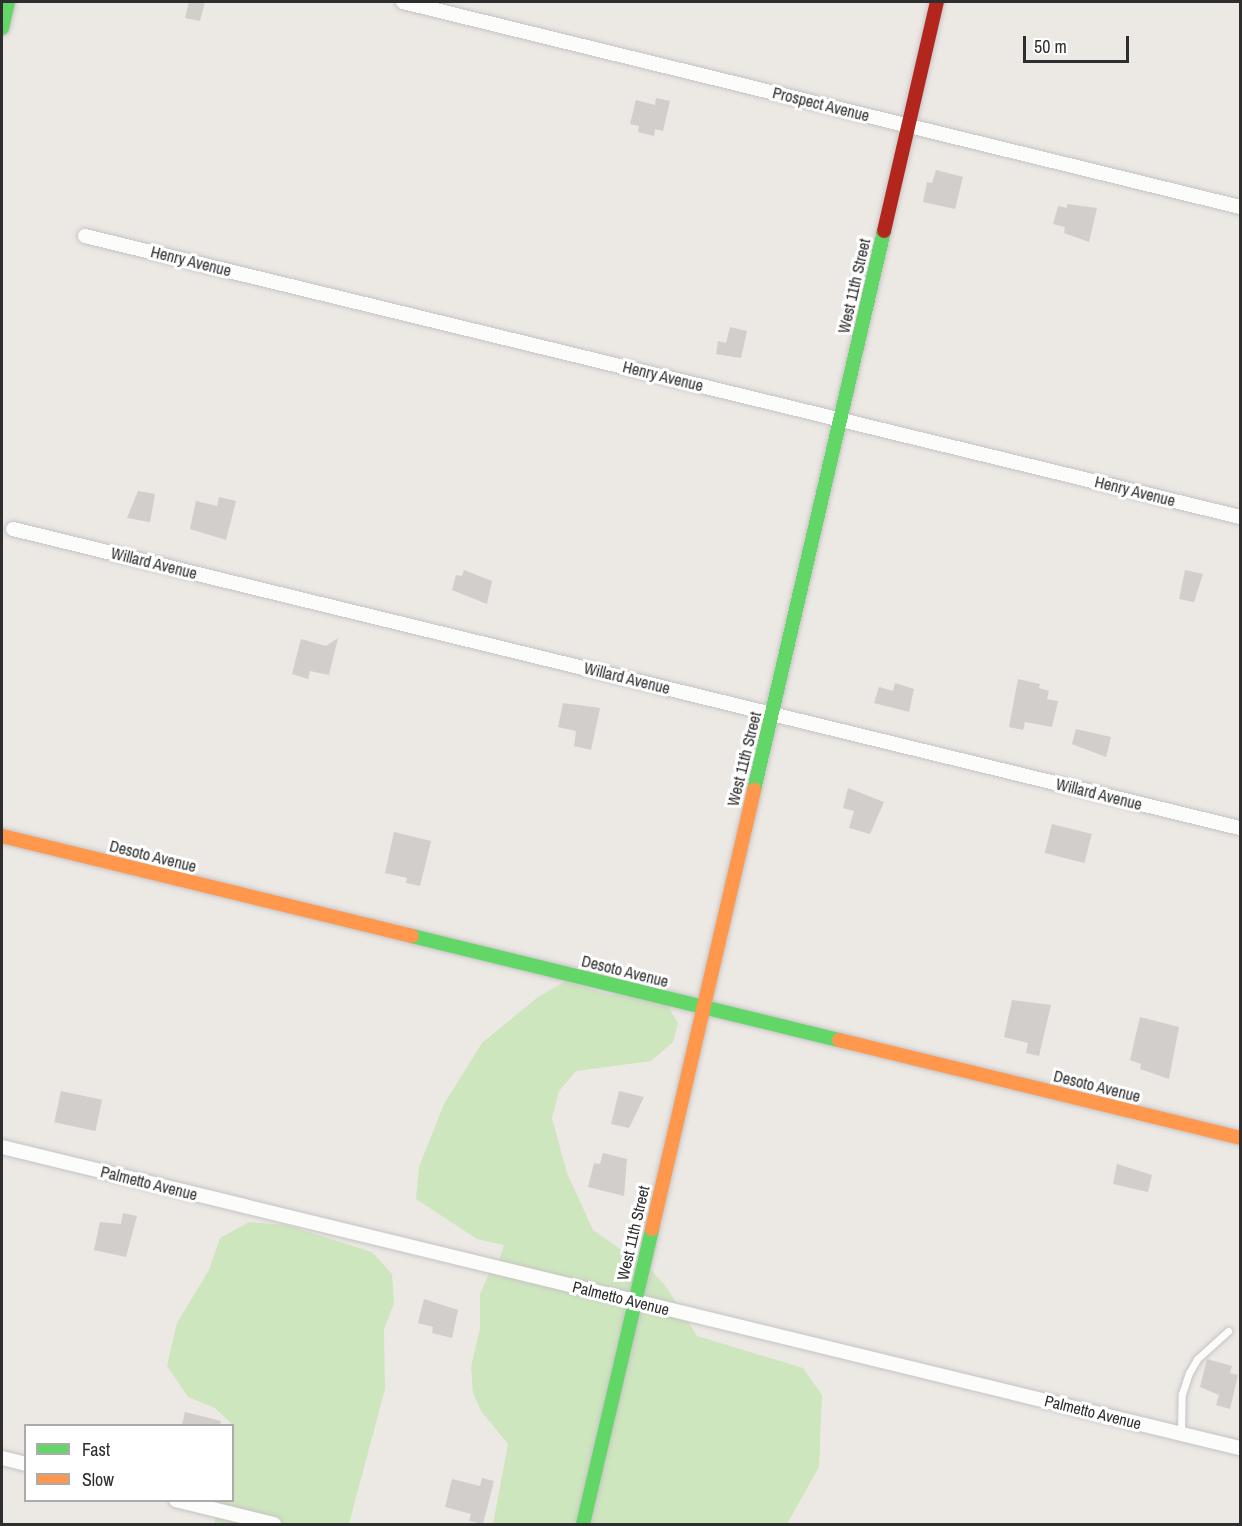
<!DOCTYPE html>
<html>
<head>
<meta charset="utf-8">
<style>
	body { margin:0 }
	#map { position:relative; width:1242px; height:1526px; overflow:hidden; background:#ece8e4; font-family:"Archivo Narrow",sans-serif }
	div>[style] { position:absolute }
	.green>* { inset:0; background:#cee6be }
	.building>* { inset:0; background:#d1cecb; transform-origin:0 0 }
	.roads { filter:drop-shadow(0 0 2px #c5c4c5) drop-shadow(0 0 2px #c5c4c5) }
	.lane>* { height:7px; margin:-3.5px; padding:0 3.5px; transform-origin:3.5px; border-radius:3.5px; background:#fcfcfb }
	.street>* { height:14px; margin:-7px; padding:0 7px; transform-origin:7px; border-radius:7px; background:#fcfcfb }
	.fast>* { height:14px; margin:-7px; padding:0 7px; transform-origin:7px; border-radius:7px; background:#63d668 }
	.slow>* { height:14px; margin:-7px; padding:0 7px; transform-origin:7px; border-radius:7px; background:#ff974d }
	.jam>* { height:14px; margin:-7px; padding:0 7px; transform-origin:7px; border-radius:7px; background:#b3261e }
	span { translate:-50% -50%; white-space:nowrap; text-align:center; line-height:1.15; -webkit-text-stroke:6px #fff; paint-order:stroke }
	.street-label { font-size:16px; color:#2e2e2e }
	.frame { position:absolute; inset:0; border:3px solid #2e2e2e; pointer-events:none }
	.legend { position:absolute; left:24px; top:1424px; width:210px; height:78px; box-sizing:border-box; background:#fff; border:2px solid #ababab; margin:0; padding:8px 10px; list-style:none; font-size:18px; color:#2e2e2e }
	.legend li { display:flex; align-items:center; gap:12px; height:30px }
	.legend b { width:30px; border:2px solid #ababab }
	.scale { position:absolute; left:1023px; top:36px; width:106px; height:27px; box-sizing:border-box; border:3px solid #2e2e2e; border-top:0; padding-left:8px; font-size:18px; line-height:21px; white-space:nowrap; color:#2e2e2e; -webkit-text-stroke:4px #fff; paint-order:stroke }
</style>
</head>
<body>
<div id="map">
	<div class="green">
		<div style="clip-path:polygon(566px 981px,609px 995px,625px 993px,666px 1003px,678px 1023px,673px 1042px,651px 1061px,576px 1071px,559px 1091px,552px 1118px,567px 1173px,593px 1230px,652px 1271px,667px 1288px,697px 1336px,803px 1368px,822px 1395px,819px 1467px,787px 1524px,493px 1524px,508px 1444px,481px 1411px,473px 1393px,471px 1367px,480px 1329px,480px 1294px,491px 1269px,496px 1269px,504px 1245px,477px 1239px,416px 1199px,419px 1167px,444px 1104px,482px 1043px,538px 997px)"></div>
		<div style="clip-path:polygon(249px 1222px,286px 1225px,372px 1252px,392px 1274px,394px 1303px,384px 1330px,385px 1389px,349px 1524px,214px 1524px,219px 1501px,232px 1500px,232px 1424px,215px 1408px,188px 1397px,167px 1366px,177px 1323px,209px 1270px,220px 1238px)"></div>
	</div>
	<div class="building">
		<div style="clip-path:polygon(189px 2px,205px 2px,200px 21px,185px 18px)"></div>
		<div style="clip-path:polygon(656px 98px,670px 101px,663px 131px,655px 129px,654px 136px,638px 132px,639px 126px,630px 124px,636px 100px,655px 105px)"></div>
		<div style="clip-path:polygon(936px 170px,963px 177px,955px 209px,923px 202px,927px 182px,932px 183px)"></div>
		<div style="clip-path:polygon(1067px 204px,1097px 208px,1089px 242px,1064px 233px,1065px 227px,1053px 224px,1058px 206px,1067px 208px)"></div>
		<div style="clip-path:polygon(730px 327px,747px 331px,741px 358px,716px 354px,718px 341px,726px 343px)"></div>
		<div style="clip-path:polygon(138px 491px,155px 494px,150px 522px,127px 518px)"></div>
		<div style="clip-path:polygon(219px 497px,236px 501px,226px 540px,190px 529px,196px 501px,217px 506px)"></div>
		<div style="clip-path:polygon(464px 570px,492px 581px,487px 604px,452px 590px,456px 575px,462px 576px)"></div>
		<div style="clip-path:polygon(1185px 570px,1203px 574px,1194px 602px,1179px 599px)"></div>
		<div style="clip-path:polygon(338px 638px,329px 675px,310px 671px,308px 679px,292px 674px,301px 639px,326px 646px)"></div>
		<div style="clip-path:polygon(1018px 679px,1040px 684px,1039px 688px,1049px 691px,1047px 699px,1058px 701px,1052px 727px,1025px 722px,1023px 730px,1009px 727px)"></div>
		<div style="clip-path:polygon(895px 683px,914px 689px,909px 712px,874px 703px,879px 687px,893px 691px)"></div>
		<div style="clip-path:polygon(563px 703px,600px 708px,591px 750px,574px 746px,576px 731px,558px 727px)"></div>
		<div style="clip-path:polygon(1076px 729px,1111px 737px,1106px 757px,1072px 744px)"></div>
		<div style="clip-path:polygon(848px 788px,884px 802px,870px 834px,849px 828px,854px 811px,843px 808px)"></div>
		<div style="left:1052px;top:824px;width:41px;height:30px;rotate:14deg"></div>
		<div style="clip-path:polygon(394px 832px,431px 841px,420px 886px,406px 883px,407px 878px,385px 873px)"></div>
		<div style="clip-path:polygon(1012px 1000px,1051px 1005px,1039px 1056px,1026px 1053px,1028px 1043px,1004px 1037px)"></div>
		<div style="clip-path:polygon(1140px 1017px,1179px 1027px,1169px 1079px,1140px 1069px,1141px 1064px,1130px 1060px)"></div>
		<div style="left:61px;top:1091px;width:42px;height:32px;rotate:12deg"></div>
		<div style="clip-path:polygon(619px 1091px,644px 1097px,629px 1128px,611px 1124px)"></div>
		<div style="clip-path:polygon(603px 1153px,627px 1159px,624px 1196px,588px 1187px,594px 1163px,600px 1164px)"></div>
		<div style="clip-path:polygon(1117px 1164px,1152px 1175px,1148px 1192px,1113px 1184px)"></div>
		<div style="clip-path:polygon(123px 1213px,137px 1216px,126px 1257px,94px 1250px,100px 1222px,121px 1224px)"></div>
		<div style="clip-path:polygon(424px 1299px,458px 1310px,452px 1338px,432px 1333px,433px 1327px,418px 1323px)"></div>
		<div style="clip-path:polygon(1207px 1359px,1232px 1366px,1230px 1373px,1238px 1375px,1230px 1409px,1216px 1405px,1219px 1395px,1200px 1387px)"></div>
		<div style="clip-path:polygon(185px 1412px,221px 1421px,220px 1425px,182px 1425px)"></div>
		<div style="clip-path:polygon(482px 1478px,494px 1481px,483px 1524px,469px 1521px,471px 1514px,445px 1507px,452px 1479px,480px 1486px)"></div>
	</div>
	<div class="roads">
		<div class="lane">
			<div style="left:1181px;top:1433px;width:39px;rotate:-89deg"></div>
			<div style="left:1182px;top:1394px;width:22px;rotate:-72deg"></div>
			<div style="left:1189px;top:1373px;width:16px;rotate:-60deg"></div>
			<div style="left:1197px;top:1359px;width:42px;rotate:-42.1deg"></div>
		</div>
		<div class="street">
			<div style="left:403px;top:2px;width:862px;rotate:13.76deg"></div>
			<div style="left:85px;top:236px;width:1189px;rotate:13.67deg"></div>
			<div style="left:13px;top:529px;width:1263px;rotate:13.7deg"></div>
			<div style="left:2px;top:1147px;width:1274px;rotate:13.67deg"></div>
			<div style="left:2px;top:1458px;width:25px;rotate:14deg"></div>
			<div style="left:176px;top:1500px;width:101px;rotate:13.8deg"></div>
		</div>
		<div class="fast">
			<div style="left:2px;top:28px;width:27px;rotate:-77deg"></div>
			<div style="left:754px;top:790px;width:574px;rotate:-76.91deg"></div>
			<div style="left:412px;top:936px;width:439px;rotate:13.7deg"></div>
			<div style="left:583px;top:1524px;width:303px;rotate:-76.8deg"></div>
		</div>
		<div class="slow">
			<div style="left:2px;top:836px;width:422px;rotate:13.7deg"></div>
			<div style="left:839px;top:1040px;width:413px;rotate:13.7deg"></div>
			<div style="left:652px;top:1229px;width:451px;rotate:-76.9deg"></div>
		</div>
		<div class="jam">
			<div style="left:884px;top:231px;width:235px;rotate:-77deg"></div>
		</div>
	</div>
	<div class="street-label">
		<span style="left:821px;top:104px;rotate:14deg">Prospect Avenue</span>
		<span style="left:191px;top:261px;rotate:14deg">Henry Avenue</span>
		<span style="left:854px;top:286px;rotate:-77deg">West 11th Street</span>
		<span style="left:663px;top:376px;rotate:14deg">Henry Avenue</span>
		<span style="left:1135px;top:491px;rotate:14deg">Henry Avenue</span>
		<span style="left:154px;top:563px;rotate:14deg">Willard Avenue</span>
		<span style="left:627px;top:678px;rotate:14deg">Willard Avenue</span>
		<span style="left:744px;top:759px;rotate:-76deg">West 11th Street</span>
		<span style="left:1099px;top:794px;rotate:14deg">Willard Avenue</span>
		<span style="left:153px;top:856px;rotate:14deg">Desoto Avenue</span>
		<span style="left:625px;top:971px;rotate:14deg">Desoto Avenue</span>
		<span style="left:1097px;top:1086px;rotate:14deg">Desoto Avenue</span>
		<span style="left:149px;top:1183px;rotate:14deg">Palmetto Avenue</span>
		<span style="left:633px;top:1233px;rotate:-77deg">West 11th Street</span>
		<span style="left:621px;top:1298px;rotate:14deg">Palmetto Avenue</span>
		<span style="left:1093px;top:1412px;rotate:14deg">Palmetto Avenue</span>
	</div>
	<div class="frame"></div>
	<ul class="legend">
	<li><b style="height:8px;background:#63d668"></b>Fast</li>
	<li><b style="height:8px;background:#ff974d"></b>Slow</li>
	</ul>
	<div class="scale">50 m</div>
</div>
</body>
</html>
